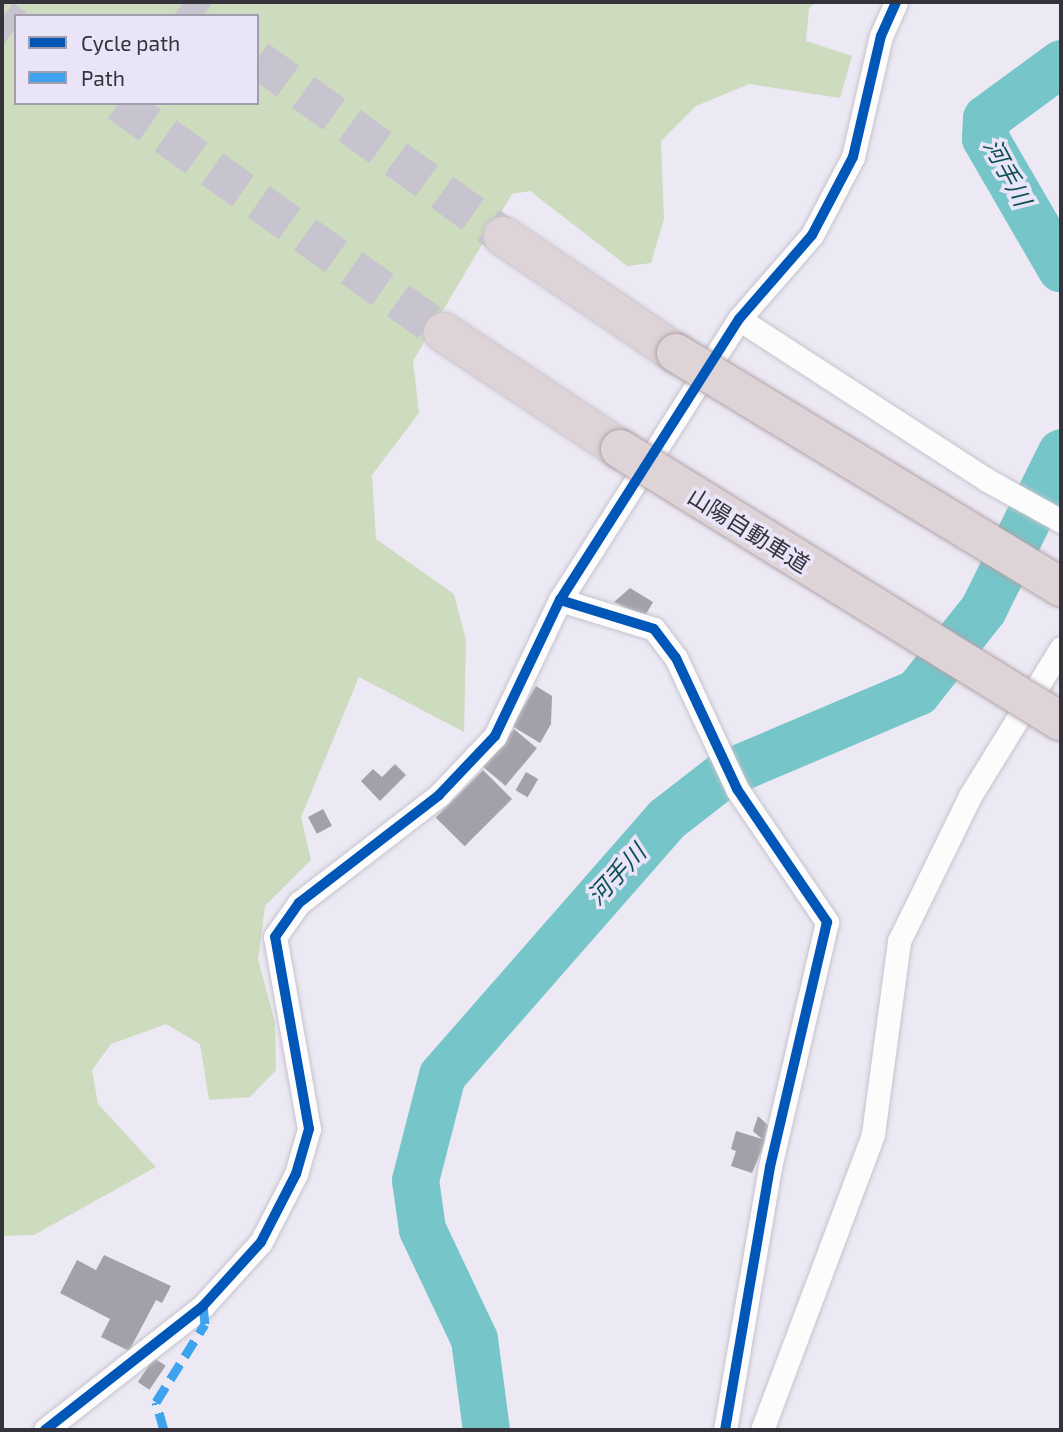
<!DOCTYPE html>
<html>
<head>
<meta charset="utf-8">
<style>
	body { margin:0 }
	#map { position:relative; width:1063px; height:1432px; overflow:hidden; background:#ece9f4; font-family:"Exo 2","Noto Sans JP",sans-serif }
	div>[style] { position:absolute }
	.green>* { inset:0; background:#cddbbe }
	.river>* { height:47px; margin:-23.5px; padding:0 23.5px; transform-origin:23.5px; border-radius:23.5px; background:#76c5c9 }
	.building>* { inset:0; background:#a2a0a8; transform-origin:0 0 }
	.highway-tunnel>* { height:38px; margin-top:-19px; transform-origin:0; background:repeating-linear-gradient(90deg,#c7c4cf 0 38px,transparent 0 57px) }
	.roads { filter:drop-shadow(0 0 2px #c6c3cc) drop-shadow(0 0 2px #c6c3cc) }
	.street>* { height:23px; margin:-11.5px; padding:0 11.5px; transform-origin:11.5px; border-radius:11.5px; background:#fcfcfd }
	.highway>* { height:38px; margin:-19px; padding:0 19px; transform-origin:19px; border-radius:19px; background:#ded3d6 }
	.bridges { filter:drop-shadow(0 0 2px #b0a3aa) drop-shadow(0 0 2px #b0a3aa) }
	.highway-bridge>* { height:38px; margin:-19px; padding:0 19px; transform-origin:19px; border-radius:19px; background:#ded3d6 }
	.quiet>* { height:9px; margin-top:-4.5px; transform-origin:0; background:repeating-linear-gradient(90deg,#3ea3ec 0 18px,transparent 0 27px) }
	.cycleway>* { height:10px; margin:-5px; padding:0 5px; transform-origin:5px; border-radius:5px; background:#0057b8 }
	span { translate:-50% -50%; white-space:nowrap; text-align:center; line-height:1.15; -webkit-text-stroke:7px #eae4f9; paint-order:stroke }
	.street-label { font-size:23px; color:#34323a }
	.water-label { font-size:24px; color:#0d5152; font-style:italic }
	.frame { position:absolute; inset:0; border:4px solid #34323a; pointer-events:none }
	.legend { position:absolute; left:14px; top:14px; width:245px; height:91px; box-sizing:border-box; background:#eae4f9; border:2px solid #a19dad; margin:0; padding:9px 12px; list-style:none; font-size:21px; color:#34323a }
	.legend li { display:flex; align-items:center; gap:14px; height:35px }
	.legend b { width:35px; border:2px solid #a19dad }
</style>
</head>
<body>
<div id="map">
	<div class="green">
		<div style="clip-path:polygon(evenodd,2px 2px,817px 2px,809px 8px,806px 41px,852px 56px,840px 98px,749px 84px,696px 106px,661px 141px,664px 219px,651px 263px,627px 266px,530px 191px,512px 194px,413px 361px,419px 413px,372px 475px,376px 539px,454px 594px,466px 640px,464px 732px,359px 677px,301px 817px,311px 860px,265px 906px,258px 959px,275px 1023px,276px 1070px,250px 1097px,209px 1100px,200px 1044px,166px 1024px,111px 1044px,92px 1070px,98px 1104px,156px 1167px,34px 1235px,2px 1236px,2px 2px,16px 16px,257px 16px,257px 103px,16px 103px,16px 16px)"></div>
	</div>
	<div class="river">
		<div style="left:1061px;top:63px;width:93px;rotate:143.7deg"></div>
		<div style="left:986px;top:118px;width:20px;rotate:93deg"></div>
		<div style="left:985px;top:138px;width:151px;rotate:59.9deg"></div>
		<div style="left:486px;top:1430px;width:92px;rotate:-97.5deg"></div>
		<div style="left:474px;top:1339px;width:122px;rotate:-115.3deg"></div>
		<div style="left:422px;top:1229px;width:49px;rotate:-98.1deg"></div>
		<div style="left:415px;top:1180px;width:108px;rotate:-75.6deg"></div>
		<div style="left:442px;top:1075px;width:340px;rotate:-48.8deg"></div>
		<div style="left:666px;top:819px;width:73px;rotate:-37.8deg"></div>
		<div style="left:724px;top:774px;width:210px;rotate:-23deg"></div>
		<div style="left:917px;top:692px;width:106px;rotate:-51.5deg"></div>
		<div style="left:983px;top:609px;width:175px;rotate:-63.6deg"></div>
	</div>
	<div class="building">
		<div style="clip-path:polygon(630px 588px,653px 602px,645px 616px,614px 602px)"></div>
		<div style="clip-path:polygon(536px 686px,552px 696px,551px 724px,540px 743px,512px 726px)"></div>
		<div style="left:514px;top:729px;width:30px;height:49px;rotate:40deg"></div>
		<div style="clip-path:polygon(395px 764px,406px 775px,380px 801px,361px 781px,373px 769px,382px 777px)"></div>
		<div style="left:483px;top:770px;width:41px;height:67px;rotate:45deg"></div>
		<div style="left:526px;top:772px;width:14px;height:21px;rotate:30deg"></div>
		<div style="left:323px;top:809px;width:19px;height:17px;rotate:62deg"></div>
		<div style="clip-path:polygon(758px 1116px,771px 1128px,752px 1173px,731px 1166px,736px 1151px,731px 1149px,736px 1131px,762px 1139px,753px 1131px)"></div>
		<div style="clip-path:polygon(104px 1255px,171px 1286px,162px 1303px,156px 1300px,129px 1351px,101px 1337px,110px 1319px,60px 1293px,77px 1260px,96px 1270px)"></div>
		<div style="left:154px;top:1358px;width:14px;height:29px;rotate:34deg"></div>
	</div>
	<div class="highway-tunnel">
		<div style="left:184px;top:2px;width:23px;rotate:38deg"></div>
		<div style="left:2px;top:18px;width:17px;rotate:36deg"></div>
		<div style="left:257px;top:59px;width:303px;rotate:35.7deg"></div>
		<div style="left:119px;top:103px;width:397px;rotate:35.3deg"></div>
	</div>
	<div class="roads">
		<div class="street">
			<div style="left:739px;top:319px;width:296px;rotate:33deg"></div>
			<div style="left:987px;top:480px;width:85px;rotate:29deg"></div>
			<div style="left:560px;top:600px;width:98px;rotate:17.1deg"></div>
			<div style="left:654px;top:629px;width:36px;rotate:53deg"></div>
			<div style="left:676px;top:658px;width:145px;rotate:65deg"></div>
			<div style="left:737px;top:789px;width:161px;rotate:55.9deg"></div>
			<div style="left:827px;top:922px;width:252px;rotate:103.1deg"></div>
			<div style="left:770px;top:1167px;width:267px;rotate:99.7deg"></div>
			<div style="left:45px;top:1430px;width:201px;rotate:-38.1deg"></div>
			<div style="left:203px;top:1306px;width:86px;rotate:-47.8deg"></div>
			<div style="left:261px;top:1242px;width:76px;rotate:-62.8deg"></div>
			<div style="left:296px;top:1174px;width:47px;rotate:-73.9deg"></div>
			<div style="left:309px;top:1129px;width:195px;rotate:-100deg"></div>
			<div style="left:275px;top:937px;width:42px;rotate:-54.8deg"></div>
			<div style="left:299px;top:903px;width:177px;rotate:-37.6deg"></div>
			<div style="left:439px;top:795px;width:81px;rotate:-46.5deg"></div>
			<div style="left:495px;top:736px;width:151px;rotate:-64.5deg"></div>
			<div style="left:560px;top:600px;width:333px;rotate:-57.5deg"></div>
			<div style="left:739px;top:319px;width:111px;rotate:-49deg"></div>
			<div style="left:812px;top:235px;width:88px;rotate:-62.3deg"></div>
			<div style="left:853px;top:157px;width:124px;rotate:-77deg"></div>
			<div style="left:881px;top:36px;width:37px;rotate:-66deg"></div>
			<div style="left:762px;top:1430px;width:316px;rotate:-69.4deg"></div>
			<div style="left:873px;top:1134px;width:195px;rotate:-82.3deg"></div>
			<div style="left:899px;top:941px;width:161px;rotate:-63.9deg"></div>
			<div style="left:970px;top:796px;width:174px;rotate:-58.4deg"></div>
		</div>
		<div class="highway">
			<div style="left:503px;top:236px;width:209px;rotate:34.1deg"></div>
			<div style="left:443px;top:332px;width:212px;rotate:33.5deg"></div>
		</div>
	</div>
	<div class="bridges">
		<div class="highway-bridge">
			<div style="left:676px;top:353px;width:451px;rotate:31.3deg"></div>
			<div style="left:620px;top:449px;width:517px;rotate:31.72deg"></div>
		</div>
	</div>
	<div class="quiet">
		<div style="left:164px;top:1430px;width:29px;rotate:-106deg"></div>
		<div style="left:156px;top:1402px;width:92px;rotate:-57.9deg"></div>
		<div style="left:205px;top:1324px;width:18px;rotate:-96deg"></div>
	</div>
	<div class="cycleway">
		<div style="left:560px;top:600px;width:98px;rotate:17.1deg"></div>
		<div style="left:654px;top:629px;width:36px;rotate:53deg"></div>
		<div style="left:676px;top:658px;width:145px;rotate:65deg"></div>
		<div style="left:737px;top:789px;width:161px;rotate:55.9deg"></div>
		<div style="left:827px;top:922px;width:252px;rotate:103.1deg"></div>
		<div style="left:770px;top:1167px;width:267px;rotate:99.7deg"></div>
		<div style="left:45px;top:1430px;width:201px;rotate:-38.1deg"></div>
		<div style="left:203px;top:1306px;width:86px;rotate:-47.8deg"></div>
		<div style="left:261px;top:1242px;width:76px;rotate:-62.8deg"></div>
		<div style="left:296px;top:1174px;width:47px;rotate:-73.9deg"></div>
		<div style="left:309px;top:1129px;width:195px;rotate:-100deg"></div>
		<div style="left:275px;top:937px;width:42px;rotate:-54.8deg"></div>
		<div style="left:299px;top:903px;width:177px;rotate:-37.6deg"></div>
		<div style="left:439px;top:795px;width:81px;rotate:-46.5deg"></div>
		<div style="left:495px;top:736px;width:151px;rotate:-64.5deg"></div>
		<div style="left:560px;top:600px;width:333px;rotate:-57.5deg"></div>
		<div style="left:739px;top:319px;width:111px;rotate:-49deg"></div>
		<div style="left:812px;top:235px;width:88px;rotate:-62.3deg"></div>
		<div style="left:853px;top:157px;width:124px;rotate:-77deg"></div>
		<div style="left:881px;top:36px;width:37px;rotate:-66deg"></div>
	</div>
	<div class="street-label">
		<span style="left:749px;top:530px;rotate:32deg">山陽自動車道</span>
	</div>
	<div class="water-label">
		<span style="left:1008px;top:172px;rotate:62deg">河手川</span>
		<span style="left:616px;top:874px;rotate:-47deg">河手川</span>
	</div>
	<div class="frame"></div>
	<ul class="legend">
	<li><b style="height:9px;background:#0057b8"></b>Cycle path</li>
	<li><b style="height:9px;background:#3ea3ec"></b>Path</li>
	</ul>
</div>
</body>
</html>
